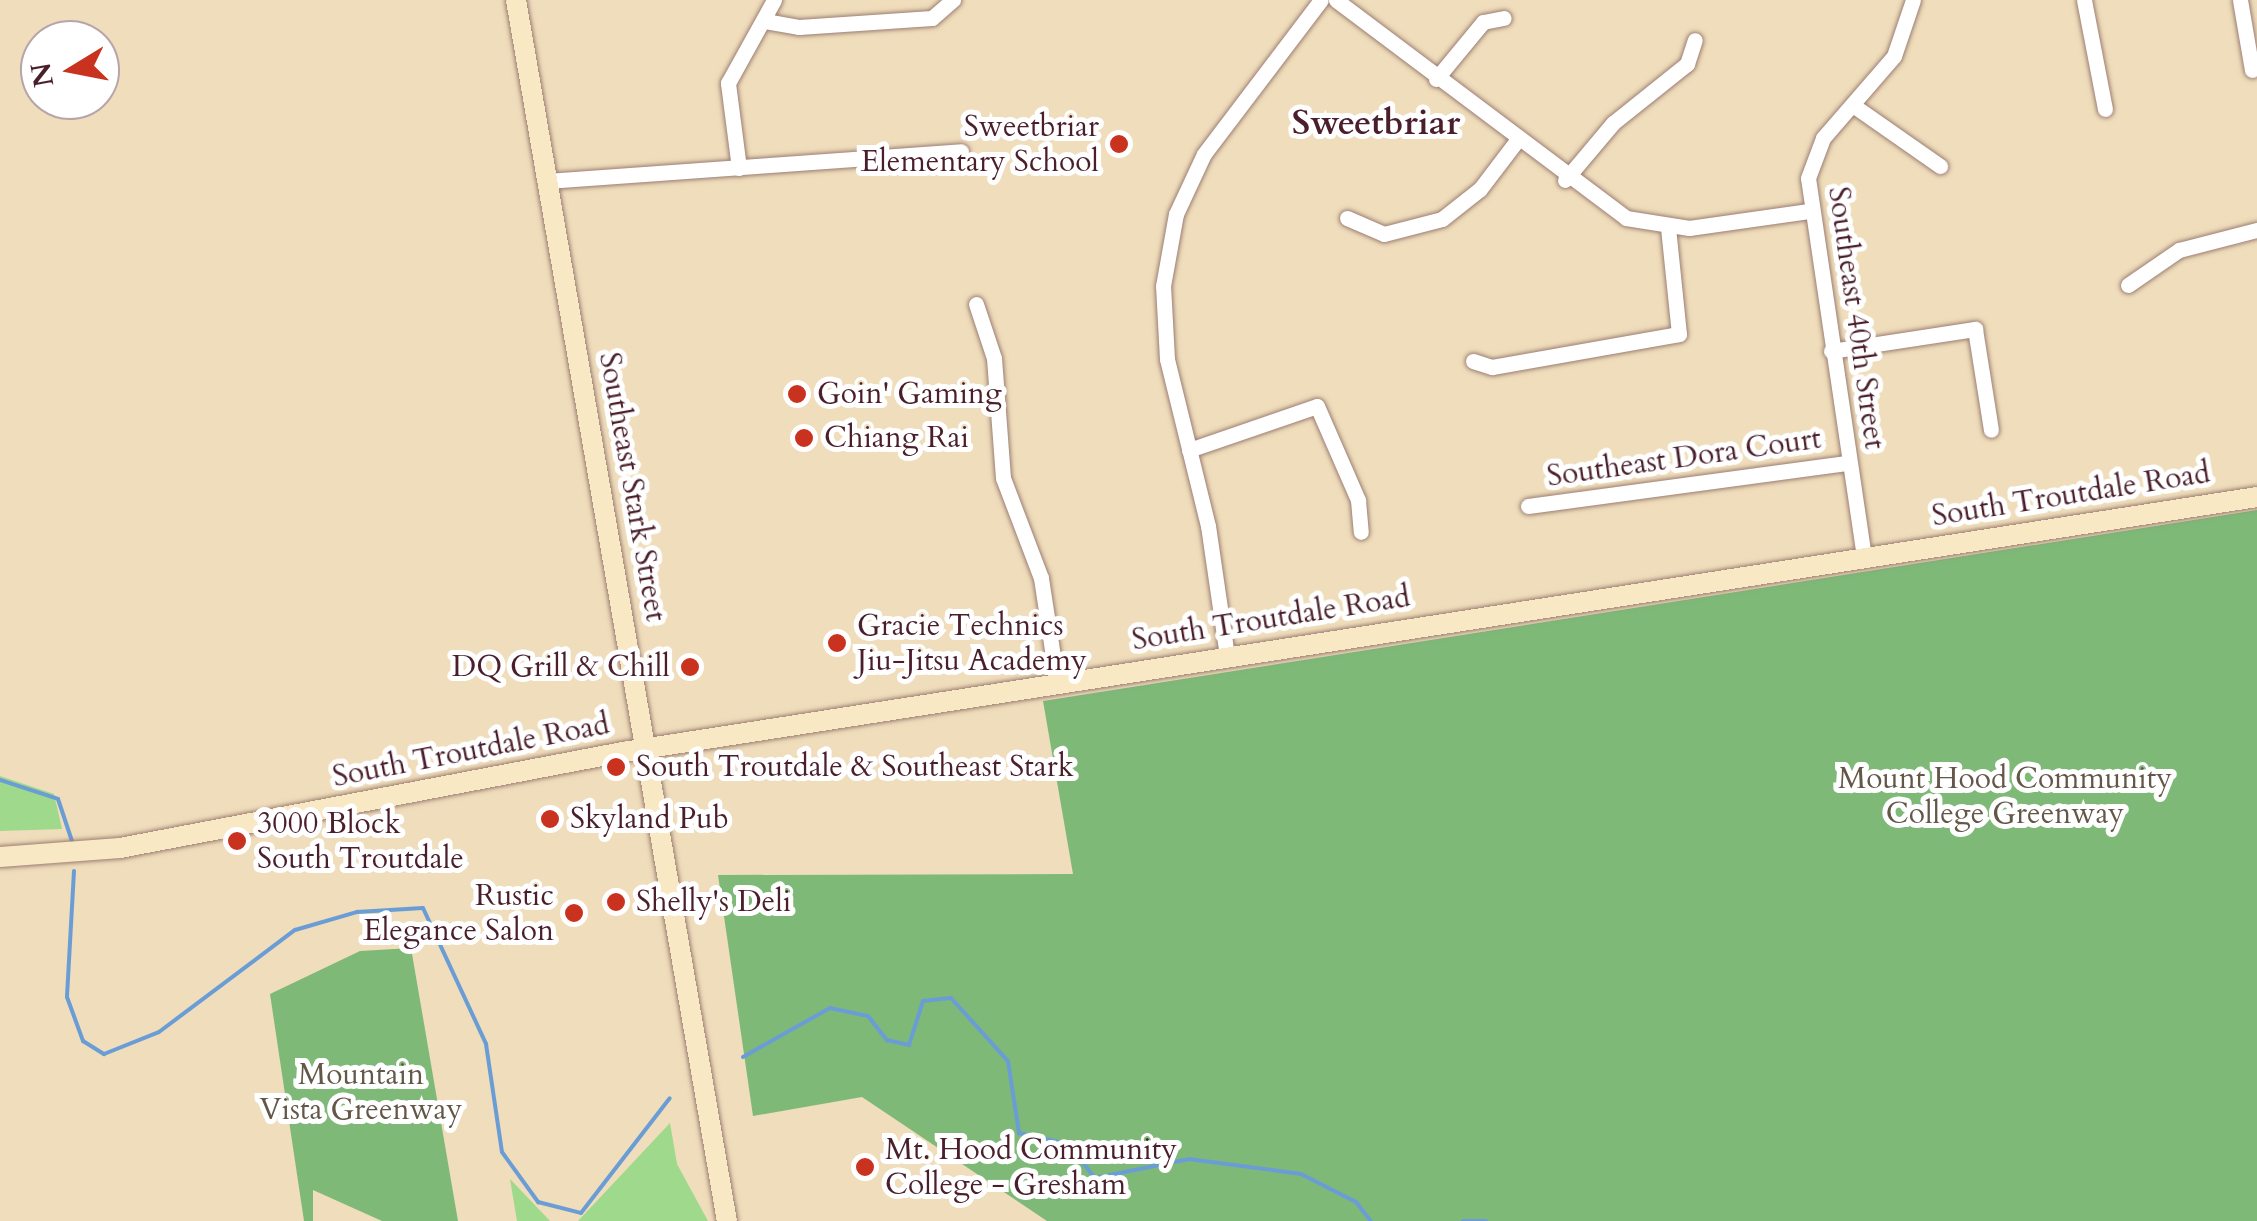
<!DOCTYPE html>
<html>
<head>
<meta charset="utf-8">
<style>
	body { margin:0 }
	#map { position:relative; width:2257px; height:1221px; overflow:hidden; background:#efddbb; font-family:Cardo,serif }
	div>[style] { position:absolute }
	.green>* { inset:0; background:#9ed98c }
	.forest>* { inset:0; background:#7eb978 }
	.stream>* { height:4px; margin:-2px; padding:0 2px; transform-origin:2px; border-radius:2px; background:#6a9dd5 }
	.roads { filter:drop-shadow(0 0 2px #9c7e73) drop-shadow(0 0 2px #9c7e73) }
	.minor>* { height:15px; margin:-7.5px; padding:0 7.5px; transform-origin:7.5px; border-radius:7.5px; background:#fff }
	.secondary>* { height:20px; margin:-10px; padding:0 10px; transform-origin:10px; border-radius:10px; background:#f8e8c3 }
	.dots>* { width:28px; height:28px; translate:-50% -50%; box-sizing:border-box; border:5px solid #fff; border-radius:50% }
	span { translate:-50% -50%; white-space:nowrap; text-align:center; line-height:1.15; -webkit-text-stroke:10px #fff; paint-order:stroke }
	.poi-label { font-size:30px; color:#4a1f2b }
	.right { translate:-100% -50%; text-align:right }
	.left { translate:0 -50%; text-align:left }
	.street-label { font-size:30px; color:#4a1f2b }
	.park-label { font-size:30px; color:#635748 }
	.quarter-label { font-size:35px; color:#4a1f2b; font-weight:700 }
	.north { position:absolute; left:20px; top:20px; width:100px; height:100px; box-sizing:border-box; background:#fff; border:2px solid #b7a5aa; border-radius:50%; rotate:260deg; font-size:28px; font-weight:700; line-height:40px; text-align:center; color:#4a1f2b }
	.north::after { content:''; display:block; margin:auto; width:35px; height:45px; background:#c8321e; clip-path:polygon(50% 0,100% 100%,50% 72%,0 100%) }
</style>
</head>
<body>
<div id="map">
	<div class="green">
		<div style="clip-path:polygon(0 776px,54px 794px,62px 829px,0 831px)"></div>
		<div style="clip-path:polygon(670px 1123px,677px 1164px,708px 1221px,578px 1221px)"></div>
		<div style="clip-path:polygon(510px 1179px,550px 1221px,517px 1221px)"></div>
	</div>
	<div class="forest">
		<div style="clip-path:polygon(2257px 510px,2257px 1221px,1047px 1221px,862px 1097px,753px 1116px,718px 875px,1073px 874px,1043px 701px)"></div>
		<div style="clip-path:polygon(411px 948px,458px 1221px,382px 1221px,313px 1190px,313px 1221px,304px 1221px,270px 994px,360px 951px)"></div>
	</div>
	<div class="stream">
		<div style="left:0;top:780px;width:61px;rotate:18.1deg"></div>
		<div style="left:58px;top:799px;width:44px;rotate:71.6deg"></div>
		<div style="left:74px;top:871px;width:126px;rotate:93.2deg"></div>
		<div style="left:67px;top:997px;width:47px;rotate:70deg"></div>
		<div style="left:83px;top:1041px;width:25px;rotate:32deg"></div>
		<div style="left:104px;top:1054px;width:59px;rotate:-21.8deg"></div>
		<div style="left:159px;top:1032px;width:170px;rotate:-36.9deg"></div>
		<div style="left:295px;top:930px;width:65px;rotate:-16.2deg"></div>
		<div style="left:357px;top:912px;width:66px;rotate:-3.5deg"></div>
		<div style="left:423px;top:908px;width:150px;rotate:65.1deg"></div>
		<div style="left:486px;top:1044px;width:109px;rotate:81.6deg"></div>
		<div style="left:502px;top:1152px;width:62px;rotate:54.2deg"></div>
		<div style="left:538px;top:1202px;width:44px;rotate:14.3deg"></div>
		<div style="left:581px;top:1213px;width:145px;rotate:-52.3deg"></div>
		<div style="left:743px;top:1057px;width:100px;rotate:-29.4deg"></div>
		<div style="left:830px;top:1008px;width:39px;rotate:12deg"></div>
		<div style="left:868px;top:1016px;width:31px;rotate:52deg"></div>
		<div style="left:887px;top:1040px;width:23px;rotate:13deg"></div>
		<div style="left:909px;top:1045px;width:46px;rotate:-72.3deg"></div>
		<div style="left:923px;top:1001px;width:28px;rotate:-6deg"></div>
		<div style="left:951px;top:998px;width:85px;rotate:47.9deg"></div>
		<div style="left:1008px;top:1061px;width:73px;rotate:81.3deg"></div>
		<div style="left:1019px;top:1133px;width:50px;rotate:12.7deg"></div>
		<div style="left:1068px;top:1144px;width:43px;rotate:51.5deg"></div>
		<div style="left:1095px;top:1178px;width:96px;rotate:-11.4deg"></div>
		<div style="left:1189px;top:1159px;width:113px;rotate:7.6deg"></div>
		<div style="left:1301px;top:1174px;width:62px;rotate:27deg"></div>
		<div style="left:1356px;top:1202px;width:24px;rotate:52deg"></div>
		<div style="left:1463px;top:1221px;width:23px"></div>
	</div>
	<div class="roads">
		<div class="minor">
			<div style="left:1336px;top:0;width:363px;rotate:36.9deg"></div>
			<div style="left:1626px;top:218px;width:64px;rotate:9deg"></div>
			<div style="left:1689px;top:228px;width:121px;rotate:-8.1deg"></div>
			<div style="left:2084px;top:0;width:111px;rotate:79.1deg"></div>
			<div style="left:2240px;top:0;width:71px;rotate:80.3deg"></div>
			<div style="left:765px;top:21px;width:35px;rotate:10deg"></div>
			<div style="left:799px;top:27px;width:133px;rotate:-3.9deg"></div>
			<div style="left:932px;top:18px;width:28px;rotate:-41deg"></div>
			<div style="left:1436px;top:79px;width:74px;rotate:-50.5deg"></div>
			<div style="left:1483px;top:22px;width:21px;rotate:-11deg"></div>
			<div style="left:1854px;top:106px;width:105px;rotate:34.9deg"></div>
			<div style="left:739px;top:168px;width:86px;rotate:-97.4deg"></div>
			<div style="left:728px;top:83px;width:95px;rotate:-61deg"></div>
			<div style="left:1565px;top:180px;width:75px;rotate:-49.9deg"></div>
			<div style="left:1613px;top:123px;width:95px;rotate:-38.6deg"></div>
			<div style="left:1687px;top:64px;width:25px;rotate:-72deg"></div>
			<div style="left:547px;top:181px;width:415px;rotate:-4.1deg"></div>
			<div style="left:1347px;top:218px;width:40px;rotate:23.4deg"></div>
			<div style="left:1384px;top:234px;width:60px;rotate:-14.5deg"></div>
			<div style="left:1442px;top:219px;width:48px;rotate:-38.3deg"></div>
			<div style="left:1480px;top:189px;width:58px;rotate:-52.7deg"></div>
			<div style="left:2128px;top:285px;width:62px;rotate:-34.5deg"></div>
			<div style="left:2179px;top:250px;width:81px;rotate:-14.4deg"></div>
			<div style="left:976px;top:304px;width:57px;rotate:71.6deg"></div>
			<div style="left:994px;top:358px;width:120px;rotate:85.7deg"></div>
			<div style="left:1003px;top:478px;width:107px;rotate:69.2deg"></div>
			<div style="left:1041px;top:578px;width:106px;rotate:81.3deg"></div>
			<div style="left:1831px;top:351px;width:146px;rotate:-8.7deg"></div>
			<div style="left:1975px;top:329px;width:102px;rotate:81deg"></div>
			<div style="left:1473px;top:361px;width:20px;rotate:18deg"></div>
			<div style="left:1492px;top:367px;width:190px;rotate:-10deg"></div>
			<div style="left:1679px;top:334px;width:107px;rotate:-95.9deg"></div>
			<div style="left:1189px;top:450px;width:135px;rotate:-19deg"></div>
			<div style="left:1317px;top:406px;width:103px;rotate:66.4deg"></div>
			<div style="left:1358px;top:500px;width:32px;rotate:85deg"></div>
			<div style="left:1528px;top:506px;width:323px;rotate:-7.7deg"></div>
			<div style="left:1864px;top:557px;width:383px;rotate:-98.4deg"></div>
			<div style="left:1808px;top:178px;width:43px;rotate:-69.4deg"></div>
			<div style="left:1823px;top:138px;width:108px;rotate:-49.1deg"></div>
			<div style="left:1894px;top:56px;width:59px;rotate:-71.3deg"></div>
			<div style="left:1227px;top:656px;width:131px;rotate:-98.3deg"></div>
			<div style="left:1208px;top:526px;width:172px;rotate:-103.8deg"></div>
			<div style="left:1167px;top:359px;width:73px;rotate:-93.1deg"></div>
			<div style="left:1163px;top:286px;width:73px;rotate:-79.8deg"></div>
			<div style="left:1176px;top:214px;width:66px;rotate:-65deg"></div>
			<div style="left:1204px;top:154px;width:193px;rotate:-52.8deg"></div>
		</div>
		<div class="secondary">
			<div style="left:516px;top:0;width:1239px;rotate:80.2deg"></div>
			<div style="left:0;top:857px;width:120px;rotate:-4.3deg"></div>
			<div style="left:120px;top:848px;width:512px;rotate:-10.81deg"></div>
			<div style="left:623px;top:752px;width:1654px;rotate:-8.87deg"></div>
		</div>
	</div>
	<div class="dots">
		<div style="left:1119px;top:144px;background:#c8321e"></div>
		<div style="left:797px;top:394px;background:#c8321e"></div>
		<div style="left:804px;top:438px;background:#c8321e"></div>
		<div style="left:837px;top:643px;background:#c8321e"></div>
		<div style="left:690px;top:667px;background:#c8321e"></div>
		<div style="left:616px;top:767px;background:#c8321e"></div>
		<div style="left:550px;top:819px;background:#c8321e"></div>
		<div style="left:237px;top:841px;background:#c8321e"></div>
		<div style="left:616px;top:902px;background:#c8321e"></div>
		<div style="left:574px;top:913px;background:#c8321e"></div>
		<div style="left:865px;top:1167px;background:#c8321e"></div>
	</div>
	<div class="poi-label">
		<span class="right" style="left:1099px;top:144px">Sweetbriar<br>Elementary School</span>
		<span class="left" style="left:817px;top:394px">Goin' Gaming</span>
		<span class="left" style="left:824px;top:438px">Chiang Rai</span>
		<span class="left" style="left:857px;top:643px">Gracie Technics<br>Jiu-Jitsu Academy</span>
		<span class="right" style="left:670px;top:667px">DQ Grill &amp; Chill</span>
		<span class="left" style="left:636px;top:767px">South Troutdale &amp; Southeast Stark</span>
		<span class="left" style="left:570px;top:819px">Skyland Pub</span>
		<span class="left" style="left:257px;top:841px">3000 Block<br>South Troutdale</span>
		<span class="right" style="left:554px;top:913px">Rustic<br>Elegance Salon</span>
		<span class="left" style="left:636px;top:902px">Shelly's Deli</span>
		<span class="left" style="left:885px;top:1167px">Mt. Hood Community<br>College - Gresham</span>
	</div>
	<div class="street-label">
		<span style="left:1856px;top:318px;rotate:82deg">Southeast 40th Street</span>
		<span style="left:1684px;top:458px;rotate:-8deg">Southeast Dora Court</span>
		<span style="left:632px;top:487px;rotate:80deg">Southeast Stark Street</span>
		<span style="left:2071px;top:495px;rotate:-9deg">South Troutdale Road</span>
		<span style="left:1271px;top:619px;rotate:-9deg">South Troutdale Road</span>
		<span style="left:471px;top:751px;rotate:-11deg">South Troutdale Road</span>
	</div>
	<div class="park-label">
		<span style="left:2005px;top:796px">Mount Hood Community<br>College Greenway</span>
		<span style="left:361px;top:1092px">Mountain<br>Vista Greenway</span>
	</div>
	<div class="quarter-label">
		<span style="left:1376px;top:123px">Sweetbriar</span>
	</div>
	<div class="north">N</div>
</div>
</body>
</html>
